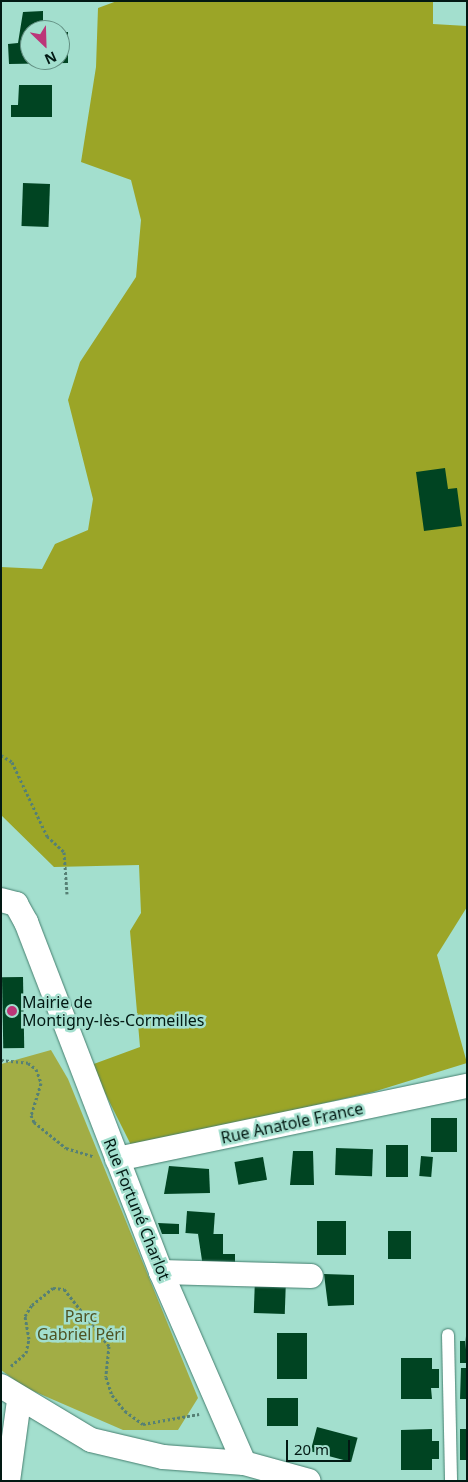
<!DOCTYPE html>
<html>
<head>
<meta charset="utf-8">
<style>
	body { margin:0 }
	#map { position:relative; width:468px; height:1482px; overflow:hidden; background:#a3dfce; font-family:"Noto Sans",sans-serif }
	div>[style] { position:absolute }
	.green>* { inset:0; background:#a2ad45 }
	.forest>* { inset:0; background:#9ba527 }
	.building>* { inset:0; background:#042; transform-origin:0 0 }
	.path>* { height:3px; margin-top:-1.5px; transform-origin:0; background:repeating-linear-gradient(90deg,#568074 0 2.5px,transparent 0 5px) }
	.roads { filter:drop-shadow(0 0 1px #457f6f) drop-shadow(0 0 1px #457f6f) }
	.service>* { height:12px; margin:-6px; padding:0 6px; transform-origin:6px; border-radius:6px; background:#fff }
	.minor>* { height:24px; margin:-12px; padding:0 12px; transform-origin:12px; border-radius:12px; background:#fff }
	.dots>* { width:14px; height:14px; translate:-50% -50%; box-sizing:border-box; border:2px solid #a3dfce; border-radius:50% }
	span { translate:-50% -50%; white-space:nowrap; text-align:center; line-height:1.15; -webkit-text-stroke:5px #a3dfce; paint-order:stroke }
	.poi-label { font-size:16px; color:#021913 }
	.left { translate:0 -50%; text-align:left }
	.street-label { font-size:16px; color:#021913 }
	.park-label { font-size:16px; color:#4e5323 }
	.frame { position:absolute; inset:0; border:2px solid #021913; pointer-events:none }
	.north { position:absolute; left:20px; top:20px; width:50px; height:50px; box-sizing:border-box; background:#a3dfce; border:1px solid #639083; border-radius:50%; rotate:156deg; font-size:14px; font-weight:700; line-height:20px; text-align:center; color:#021913 }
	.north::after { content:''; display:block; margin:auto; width:18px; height:22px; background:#bc3678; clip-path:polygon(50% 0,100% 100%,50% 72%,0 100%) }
	.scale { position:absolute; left:286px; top:1440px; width:64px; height:22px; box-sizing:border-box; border:2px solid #021913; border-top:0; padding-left:6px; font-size:15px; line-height:18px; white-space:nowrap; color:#021913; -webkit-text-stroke:4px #a3dfce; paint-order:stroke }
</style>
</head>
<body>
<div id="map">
	<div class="green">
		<div style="clip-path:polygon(51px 1050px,68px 1079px,198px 1398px,178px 1430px,123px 1430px,24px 1387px,1px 1370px,1px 1064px)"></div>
	</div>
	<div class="forest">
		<div style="clip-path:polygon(117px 1px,433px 1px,433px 24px,467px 26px,467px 907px,437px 955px,467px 1063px,373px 1092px,132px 1147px,91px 1065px,140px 1047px,130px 931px,141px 913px,139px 865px,54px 867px,1px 815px,1px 567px,42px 569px,55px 544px,88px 530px,93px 499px,68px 400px,80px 362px,136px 277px,141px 220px,131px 180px,81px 162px,96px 67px,98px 8px)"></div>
	</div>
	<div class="building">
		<div style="clip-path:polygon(43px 11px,43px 30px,30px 30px,30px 60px,60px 60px,60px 32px,68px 32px,68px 63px,9px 64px,8px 44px,18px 43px,23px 12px)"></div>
		<div style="clip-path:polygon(19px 85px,52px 85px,52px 117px,11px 117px,11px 105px,18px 105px)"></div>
		<div style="left:23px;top:183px;width:27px;height:43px;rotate:2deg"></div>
		<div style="clip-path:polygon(445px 468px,448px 489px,457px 488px,462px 526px,424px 531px,416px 472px)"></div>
		<div style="left:23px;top:977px;width:71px;height:21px;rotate:89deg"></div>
		<div style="left:431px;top:1118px;width:26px;height:34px"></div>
		<div style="left:386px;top:1145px;width:22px;height:32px"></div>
		<div style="left:336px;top:1148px;width:37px;height:27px;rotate:2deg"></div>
		<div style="clip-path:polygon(293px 1151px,313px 1151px,314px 1185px,290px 1185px)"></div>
		<div style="left:421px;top:1156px;width:12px;height:20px;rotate:5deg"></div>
		<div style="left:263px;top:1157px;width:23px;height:29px;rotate:80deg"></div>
		<div style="clip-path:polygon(169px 1166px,209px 1169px,210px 1193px,164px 1194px)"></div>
		<div style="left:187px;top:1211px;width:28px;height:22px;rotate:4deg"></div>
		<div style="left:346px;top:1221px;width:34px;height:29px;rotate:90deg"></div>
		<div style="clip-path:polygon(158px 1223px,179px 1224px,179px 1234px,162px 1234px)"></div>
		<div style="left:388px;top:1231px;width:23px;height:28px"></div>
		<div style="clip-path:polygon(198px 1234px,223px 1234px,223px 1254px,235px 1254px,235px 1267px,203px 1267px)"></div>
		<div style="clip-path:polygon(324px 1274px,354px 1275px,354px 1305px,328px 1306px)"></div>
		<div style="left:255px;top:1278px;width:31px;height:35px;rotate:2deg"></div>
		<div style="left:277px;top:1333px;width:30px;height:46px"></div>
		<div style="clip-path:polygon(465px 1336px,467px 1363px,460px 1363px,460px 1341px,465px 1341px)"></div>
		<div style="clip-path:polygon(401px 1358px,432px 1358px,432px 1369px,439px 1369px,439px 1388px,431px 1388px,432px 1399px,401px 1399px)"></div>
		<div style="clip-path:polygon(461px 1368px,467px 1368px,467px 1399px,460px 1399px)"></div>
		<div style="left:298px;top:1398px;width:28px;height:31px;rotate:90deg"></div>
		<div style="left:317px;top:1427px;width:42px;height:25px;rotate:15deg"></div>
		<div style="clip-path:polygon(432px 1429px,432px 1441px,439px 1441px,439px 1459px,432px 1459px,432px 1470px,401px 1470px,401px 1430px)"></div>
		<div style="left:460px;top:1429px;width:7px;height:31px"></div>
	</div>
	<div class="path">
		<div style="left:1px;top:755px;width:13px;rotate:32deg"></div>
		<div style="left:12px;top:762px;width:82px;rotate:64.7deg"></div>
		<div style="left:47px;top:836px;width:23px;rotate:43deg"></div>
		<div style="left:64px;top:852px;width:42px;rotate:85.9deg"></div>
		<div style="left:1px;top:1060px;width:27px;rotate:6deg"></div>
		<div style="left:28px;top:1063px;width:10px;rotate:37deg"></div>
		<div style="left:36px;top:1069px;width:15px;rotate:70deg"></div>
		<div style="left:41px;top:1083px;width:34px;rotate:107deg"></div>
		<div style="left:31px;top:1115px;width:8px;rotate:67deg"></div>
		<div style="left:34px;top:1122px;width:41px;rotate:39.1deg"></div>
		<div style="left:66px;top:1148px;width:28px;rotate:17deg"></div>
		<div style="left:11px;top:1366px;width:20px;rotate:-41deg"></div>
		<div style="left:26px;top:1353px;width:14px;rotate:-78deg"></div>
		<div style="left:29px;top:1339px;width:23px;rotate:-100deg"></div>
		<div style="left:25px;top:1316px;width:13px;rotate:-58deg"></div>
		<div style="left:32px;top:1305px;width:27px;rotate:-39deg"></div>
		<div style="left:53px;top:1288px;width:11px;rotate:5deg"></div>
		<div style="left:64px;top:1289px;width:73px;rotate:51.7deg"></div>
		<div style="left:109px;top:1346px;width:31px;rotate:96deg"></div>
		<div style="left:106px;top:1377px;width:19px;rotate:72deg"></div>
		<div style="left:112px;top:1395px;width:21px;rotate:51deg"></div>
		<div style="left:125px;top:1411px;width:22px;rotate:36deg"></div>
		<div style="left:143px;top:1424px;width:57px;rotate:-10.1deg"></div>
	</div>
	<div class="roads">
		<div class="service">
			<div style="left:448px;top:1335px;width:146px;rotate:88.8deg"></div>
		</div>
		<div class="minor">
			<div style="left:1px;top:900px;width:16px;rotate:15deg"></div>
			<div style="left:16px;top:904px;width:21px;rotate:61deg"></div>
			<div style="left:26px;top:922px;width:375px;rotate:68.9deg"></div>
			<div style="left:161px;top:1272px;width:208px;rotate:66.5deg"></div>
			<div style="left:117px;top:1159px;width:358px;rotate:-11.8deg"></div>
			<div style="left:161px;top:1272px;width:150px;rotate:1.5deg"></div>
			<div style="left:1px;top:1386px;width:105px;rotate:31deg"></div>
			<div style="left:91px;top:1440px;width:74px;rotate:13.3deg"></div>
			<div style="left:163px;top:1457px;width:81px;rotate:4.2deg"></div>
			<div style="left:244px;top:1463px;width:67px;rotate:15.5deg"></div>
			<div style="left:8px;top:1481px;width:81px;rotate:-82.2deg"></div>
		</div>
	</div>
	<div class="dots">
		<div style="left:12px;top:1011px;background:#bc3678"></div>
	</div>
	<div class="poi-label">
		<span class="left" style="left:22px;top:1011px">Mairie de<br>Montigny-lès-Cormeilles</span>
	</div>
	<div class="street-label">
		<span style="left:292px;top:1123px;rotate:-12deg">Rue Anatole France</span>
		<span style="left:137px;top:1209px;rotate:68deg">Rue Fortuné Charlot</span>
	</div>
	<div class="park-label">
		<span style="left:81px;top:1325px">Parc<br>Gabriel Péri</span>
	</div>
	<div class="frame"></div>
	<div class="north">N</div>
	<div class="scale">20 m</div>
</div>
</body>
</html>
